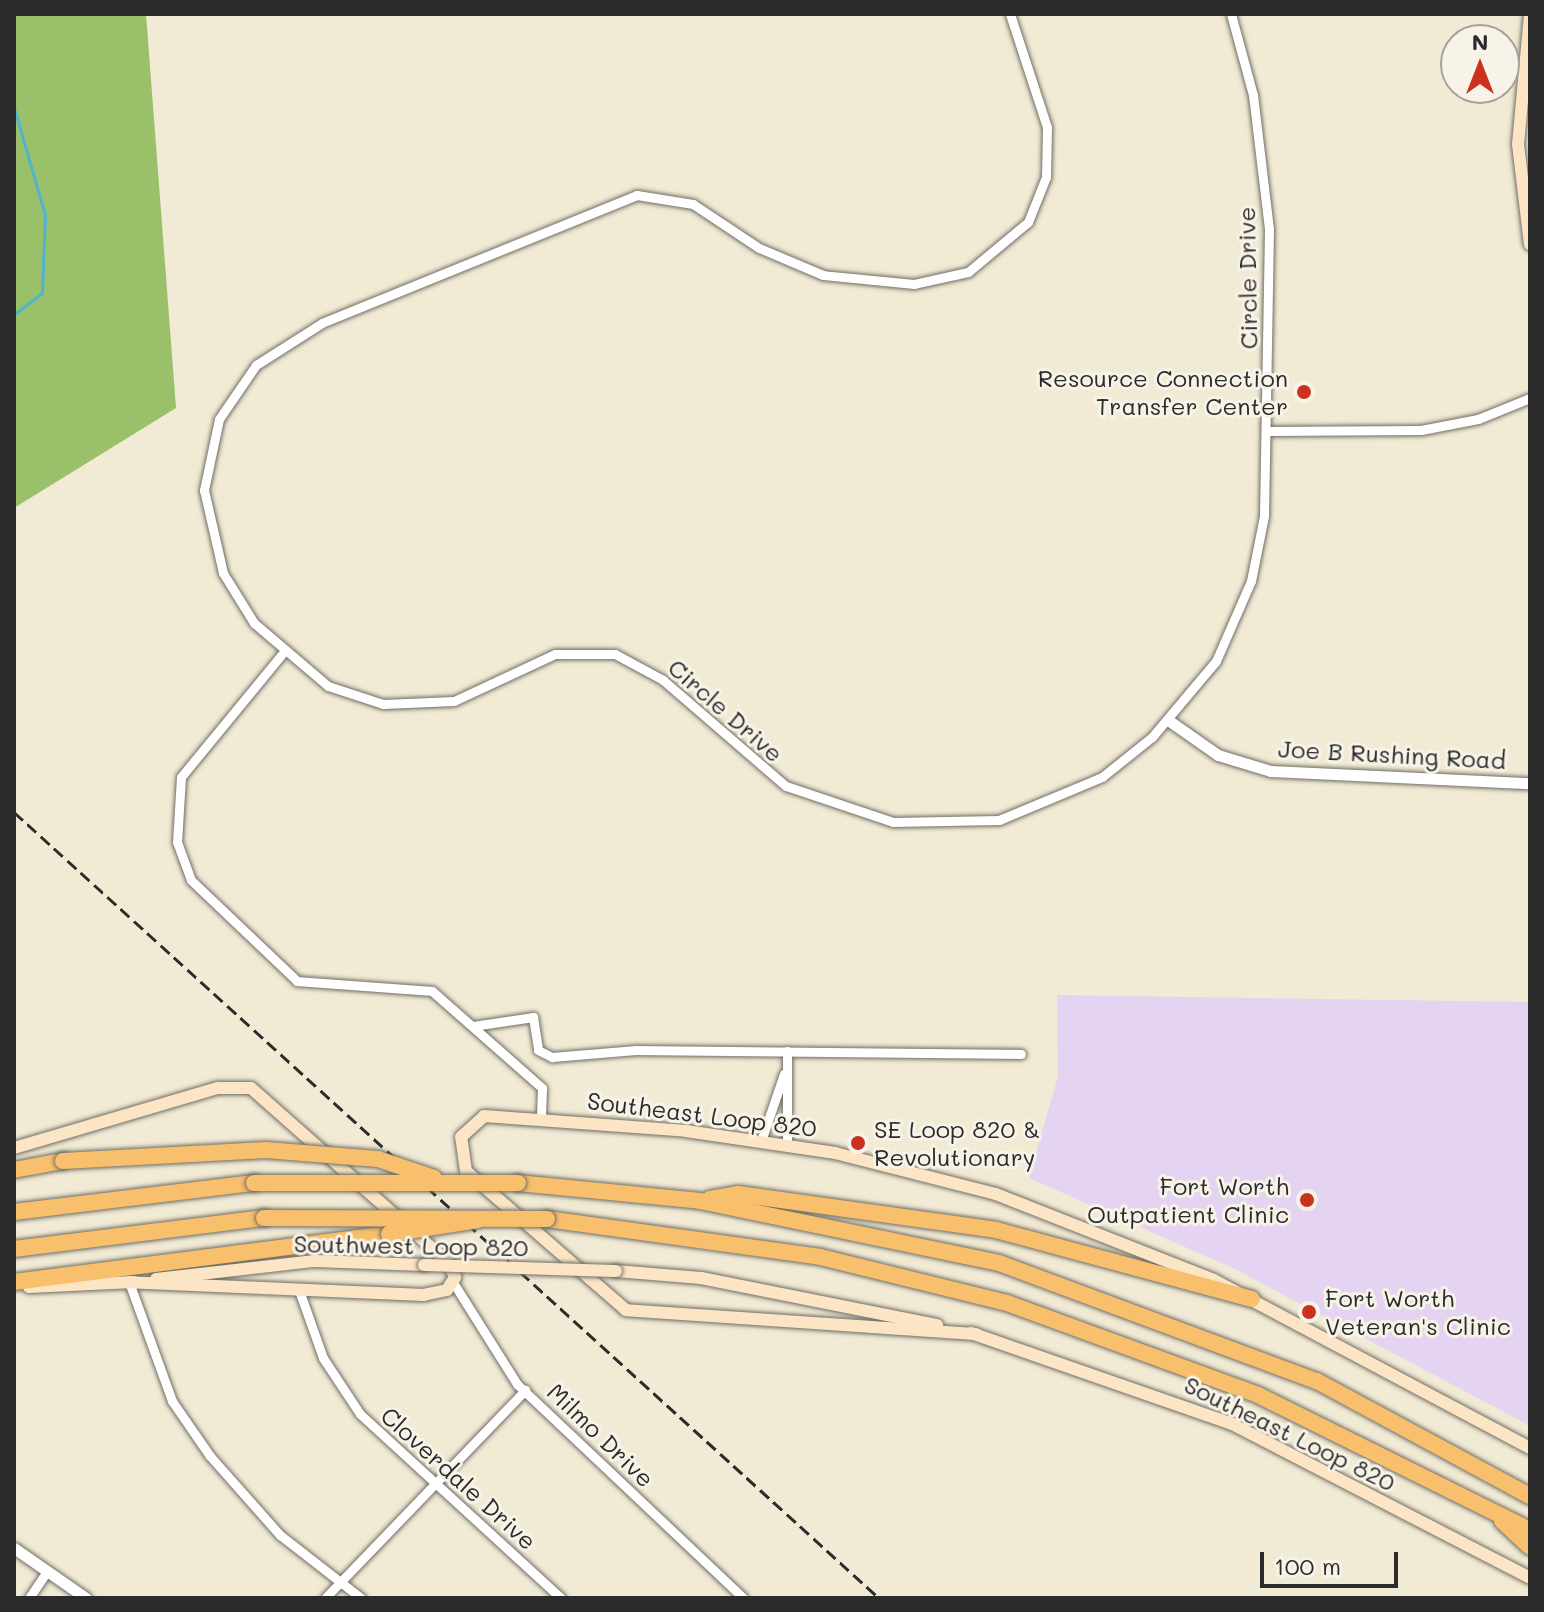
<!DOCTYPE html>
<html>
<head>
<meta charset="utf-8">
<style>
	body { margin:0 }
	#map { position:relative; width:1544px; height:1612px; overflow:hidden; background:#f1ead4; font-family:Mali,sans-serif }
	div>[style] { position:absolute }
	.built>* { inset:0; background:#e4d3f1 }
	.green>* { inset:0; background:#9bc06a }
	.stream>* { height:3px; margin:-1.5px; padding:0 1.5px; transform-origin:1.5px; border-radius:1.5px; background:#4fb5ce }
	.roads { filter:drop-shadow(0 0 2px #706e66) drop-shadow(0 0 2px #706e66) }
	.minor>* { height:9px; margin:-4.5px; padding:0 4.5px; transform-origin:4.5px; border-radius:4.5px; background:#fff }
	.tertiary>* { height:11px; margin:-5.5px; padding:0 5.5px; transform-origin:5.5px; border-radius:5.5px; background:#fff }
	.secondary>* { height:12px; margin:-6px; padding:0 6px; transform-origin:6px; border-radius:6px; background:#fce5c4 }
	.motorway>* { height:16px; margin:-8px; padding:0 8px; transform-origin:8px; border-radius:8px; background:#f8bf6c }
	.rail>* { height:3px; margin-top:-1.5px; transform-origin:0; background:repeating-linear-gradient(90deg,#2b2b2b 0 12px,transparent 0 18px) }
	.bridges { filter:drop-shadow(0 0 2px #706e66) drop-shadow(0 0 2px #706e66) }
	.secondary-bridge>* { height:12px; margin:-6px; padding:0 6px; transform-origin:6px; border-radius:6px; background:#fce5c4 }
	.motorway-bridge>* { height:16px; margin:-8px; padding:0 8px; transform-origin:8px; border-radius:8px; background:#f8bf6c }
	.dots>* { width:22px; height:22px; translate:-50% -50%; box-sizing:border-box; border:4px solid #f7f3e8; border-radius:50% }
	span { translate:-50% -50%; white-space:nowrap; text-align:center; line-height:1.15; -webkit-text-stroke:6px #f7f3e8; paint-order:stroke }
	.street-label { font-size:24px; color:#2b2b2b }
	.poi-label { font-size:24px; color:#2b2b2b }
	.right { translate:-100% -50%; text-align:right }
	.left { translate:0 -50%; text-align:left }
	.frame { position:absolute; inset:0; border:16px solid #2b2b2b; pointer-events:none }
	.north { position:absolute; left:1440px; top:24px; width:80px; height:80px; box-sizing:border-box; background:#f7f3e8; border:2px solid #a5a39c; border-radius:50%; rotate:0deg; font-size:22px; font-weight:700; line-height:32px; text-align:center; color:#2b2b2b }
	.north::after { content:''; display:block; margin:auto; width:28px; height:36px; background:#c8321e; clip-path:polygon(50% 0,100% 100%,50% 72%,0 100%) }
	.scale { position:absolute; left:1260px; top:1552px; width:138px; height:36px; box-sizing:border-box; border:4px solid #2b2b2b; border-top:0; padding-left:10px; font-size:24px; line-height:28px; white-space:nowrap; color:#2b2b2b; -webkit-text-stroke:6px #f7f3e8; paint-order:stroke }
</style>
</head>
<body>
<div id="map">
	<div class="built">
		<div style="clip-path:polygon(1057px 995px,1530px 1002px,1530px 1426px,1235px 1269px,1029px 1178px,1058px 1076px)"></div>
	</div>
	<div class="green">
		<div style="clip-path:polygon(14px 14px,146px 14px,176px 408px,14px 508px)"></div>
	</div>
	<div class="stream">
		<div style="left:14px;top:108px;width:111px;rotate:73.8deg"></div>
		<div style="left:45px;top:215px;width:78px;rotate:92.2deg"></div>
		<div style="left:42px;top:293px;width:35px;rotate:143deg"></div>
	</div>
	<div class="roads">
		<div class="minor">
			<div style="left:1010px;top:14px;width:119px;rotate:71.9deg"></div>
			<div style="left:1047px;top:127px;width:50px;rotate:91.1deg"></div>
			<div style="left:1046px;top:177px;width:48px;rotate:111.8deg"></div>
			<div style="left:1028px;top:222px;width:78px;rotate:140.2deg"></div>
			<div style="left:968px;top:272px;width:55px;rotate:167.5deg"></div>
			<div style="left:914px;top:284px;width:91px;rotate:-174.4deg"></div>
			<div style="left:823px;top:275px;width:69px;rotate:-157.1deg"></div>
			<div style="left:759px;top:248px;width:79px;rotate:-146.3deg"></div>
			<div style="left:693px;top:204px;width:57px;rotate:-170.9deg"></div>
			<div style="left:637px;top:195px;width:340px;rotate:157.9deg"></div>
			<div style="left:322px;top:323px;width:78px;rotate:147.5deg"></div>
			<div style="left:256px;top:365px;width:65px;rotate:124.4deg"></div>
			<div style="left:219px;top:419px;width:73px;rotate:101.9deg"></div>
			<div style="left:204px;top:490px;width:85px;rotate:77.1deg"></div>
			<div style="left:223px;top:573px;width:59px;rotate:58.2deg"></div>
			<div style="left:254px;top:623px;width:97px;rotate:40.4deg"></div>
			<div style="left:328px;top:686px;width:58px;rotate:18.1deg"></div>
			<div style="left:383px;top:704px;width:71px;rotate:-2.4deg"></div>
			<div style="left:454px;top:701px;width:111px;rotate:-25deg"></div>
			<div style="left:555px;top:654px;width:60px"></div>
			<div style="left:615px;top:654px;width:55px;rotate:28.4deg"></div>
			<div style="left:663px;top:680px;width:162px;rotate:40.8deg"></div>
			<div style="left:786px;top:786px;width:113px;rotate:18.6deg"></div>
			<div style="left:893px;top:822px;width:106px;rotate:-1.1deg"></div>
			<div style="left:999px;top:820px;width:112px;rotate:-22.7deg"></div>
			<div style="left:1102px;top:777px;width:64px;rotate:-38.7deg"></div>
			<div style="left:1152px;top:737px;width:99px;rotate:-49.9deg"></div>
			<div style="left:1216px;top:661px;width:87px;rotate:-66.4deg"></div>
			<div style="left:1251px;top:581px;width:66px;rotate:-78.7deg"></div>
			<div style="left:1264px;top:516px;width:287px;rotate:-89deg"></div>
			<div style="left:1269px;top:229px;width:135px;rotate:-96.8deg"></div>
			<div style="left:1253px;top:95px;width:84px;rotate:-105.2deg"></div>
			<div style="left:1267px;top:431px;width:154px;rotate:-0.4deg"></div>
			<div style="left:1421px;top:430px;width:58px;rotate:-10.9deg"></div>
			<div style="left:1478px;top:419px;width:56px;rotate:-22deg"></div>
			<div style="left:282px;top:654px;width:159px;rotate:129.4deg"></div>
			<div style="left:181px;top:777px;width:65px;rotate:93.5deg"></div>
			<div style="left:177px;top:842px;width:40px;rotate:69.8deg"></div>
			<div style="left:191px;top:880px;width:146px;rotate:43.6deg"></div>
			<div style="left:297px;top:981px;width:135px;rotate:4.2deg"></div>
			<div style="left:432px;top:991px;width:147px;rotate:41.4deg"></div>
			<div style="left:542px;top:1088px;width:30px;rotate:92deg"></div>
			<div style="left:473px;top:1026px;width:61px;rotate:-8.5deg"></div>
			<div style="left:533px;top:1017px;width:33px;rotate:81deg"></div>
			<div style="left:538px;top:1050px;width:16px;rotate:27deg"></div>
			<div style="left:552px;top:1057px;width:84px;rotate:-4.8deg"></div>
			<div style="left:636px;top:1050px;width:385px;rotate:0.6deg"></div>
			<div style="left:787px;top:1051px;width:94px;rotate:90deg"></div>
			<div style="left:761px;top:1141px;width:71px;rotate:-71.1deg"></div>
			<div style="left:129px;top:1282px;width:127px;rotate:70.1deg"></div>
			<div style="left:172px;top:1401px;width:67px;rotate:55.4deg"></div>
			<div style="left:210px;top:1456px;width:106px;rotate:48.5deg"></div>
			<div style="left:280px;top:1535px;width:103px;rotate:37.9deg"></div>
			<div style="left:454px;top:1284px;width:118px;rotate:57.8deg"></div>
			<div style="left:517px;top:1384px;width:311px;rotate:43.4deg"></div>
			<div style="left:300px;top:1293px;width:69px;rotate:70.5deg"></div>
			<div style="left:323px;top:1358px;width:67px;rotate:56.5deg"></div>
			<div style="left:360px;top:1414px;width:273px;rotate:42.5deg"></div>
			<div style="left:29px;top:1598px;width:32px;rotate:-56deg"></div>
			<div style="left:325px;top:1598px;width:289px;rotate:-46.1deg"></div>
		</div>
		<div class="tertiary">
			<div style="left:1168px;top:720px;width:61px;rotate:35deg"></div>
			<div style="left:1218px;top:755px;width:55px;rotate:16.8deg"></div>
			<div style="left:1271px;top:771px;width:259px;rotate:2.7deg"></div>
			<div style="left:14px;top:1548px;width:88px;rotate:34.8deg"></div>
		</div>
		<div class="secondary">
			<div style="left:1530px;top:15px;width:130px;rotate:95.3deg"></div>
			<div style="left:1518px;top:144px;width:101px;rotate:83.2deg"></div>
			<div style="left:14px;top:1148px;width:213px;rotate:-16.4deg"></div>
			<div style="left:218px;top:1088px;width:33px"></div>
			<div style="left:251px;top:1088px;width:263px;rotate:41.5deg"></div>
			<div style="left:448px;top:1262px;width:17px;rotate:65deg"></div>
			<div style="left:455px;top:1277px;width:15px;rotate:122deg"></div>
			<div style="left:447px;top:1290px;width:24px;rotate:168deg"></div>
			<div style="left:424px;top:1295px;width:295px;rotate:-177.5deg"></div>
			<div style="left:616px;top:1271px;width:85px;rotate:4.7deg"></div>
			<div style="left:701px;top:1278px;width:241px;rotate:11.3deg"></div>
			<div style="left:156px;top:1279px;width:160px;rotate:-6.5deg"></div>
			<div style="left:315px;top:1261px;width:109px;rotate:2.1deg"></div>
			<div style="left:29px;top:1287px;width:105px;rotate:-2.7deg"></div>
			<div style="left:971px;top:1333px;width:276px;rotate:19.2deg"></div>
			<div style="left:1232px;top:1424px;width:335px;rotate:27.3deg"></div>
			<div style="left:976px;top:1334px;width:351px;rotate:-176.1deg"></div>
			<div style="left:626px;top:1310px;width:212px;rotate:-139deg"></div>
			<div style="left:466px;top:1171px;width:34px;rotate:-98deg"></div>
			<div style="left:461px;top:1137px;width:31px;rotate:-42deg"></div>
			<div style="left:484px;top:1116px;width:203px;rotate:4.2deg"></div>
			<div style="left:686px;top:1131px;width:151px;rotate:8.4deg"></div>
			<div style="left:835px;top:1153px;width:166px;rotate:14.3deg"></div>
			<div style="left:996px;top:1194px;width:234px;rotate:21.5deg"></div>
			<div style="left:1214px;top:1280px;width:358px;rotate:28deg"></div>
		</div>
		<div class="motorway">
			<div style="left:14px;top:1170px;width:50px;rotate:-10.4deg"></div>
			<div style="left:518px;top:1183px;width:183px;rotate:5.6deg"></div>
			<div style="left:700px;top:1201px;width:305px;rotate:11.7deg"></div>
			<div style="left:999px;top:1263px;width:339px;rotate:20.4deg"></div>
			<div style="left:1317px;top:1381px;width:242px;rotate:28.4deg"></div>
			<div style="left:710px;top:1199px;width:28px;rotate:-10deg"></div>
			<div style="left:738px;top:1194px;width:260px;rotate:7.9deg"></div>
			<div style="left:996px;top:1230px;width:265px;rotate:15.1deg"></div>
			<div style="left:14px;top:1212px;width:242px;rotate:-6.9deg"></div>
			<div style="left:547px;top:1219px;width:276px;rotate:7.9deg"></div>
			<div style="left:820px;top:1257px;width:193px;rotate:13.8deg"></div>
			<div style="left:1007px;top:1303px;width:267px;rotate:20.1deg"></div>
			<div style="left:1258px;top:1395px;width:304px;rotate:26.4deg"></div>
			<div style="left:14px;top:1249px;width:252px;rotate:-7.1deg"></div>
			<div style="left:14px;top:1282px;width:378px;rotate:-7.3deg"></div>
			<div style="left:1502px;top:1521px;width:38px;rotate:43deg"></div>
		</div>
	</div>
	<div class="rail">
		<div style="left:14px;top:812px;width:1169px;rotate:42.26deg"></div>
	</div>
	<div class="bridges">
		<div class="secondary-bridge">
			<div style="left:424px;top:1265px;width:192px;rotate:1.8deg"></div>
		</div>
		<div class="motorway-bridge">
			<div style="left:63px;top:1161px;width:203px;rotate:-3.1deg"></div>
			<div style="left:266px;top:1150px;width:112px;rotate:4.6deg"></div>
			<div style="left:378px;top:1159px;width:59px;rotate:18.7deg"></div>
			<div style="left:254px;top:1183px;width:264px"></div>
			<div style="left:264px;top:1218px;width:283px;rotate:0.2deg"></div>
			<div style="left:389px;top:1234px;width:90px;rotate:-8.9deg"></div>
		</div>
	</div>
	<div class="dots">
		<div style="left:1304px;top:392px;background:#c8321e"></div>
		<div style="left:858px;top:1143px;background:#c8321e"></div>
		<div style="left:1307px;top:1200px;background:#c8321e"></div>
		<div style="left:1309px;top:1312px;background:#c8321e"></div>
	</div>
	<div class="street-label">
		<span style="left:1247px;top:278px;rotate:-91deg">Circle Drive</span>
		<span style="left:726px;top:710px;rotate:41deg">Circle Drive</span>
		<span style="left:1392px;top:754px;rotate:3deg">Joe B Rushing Road</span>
		<span style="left:702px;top:1114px;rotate:7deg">Southeast Loop 820</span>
		<span style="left:411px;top:1245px;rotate:1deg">Southwest Loop 820</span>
		<span style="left:1290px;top:1433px;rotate:26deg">Southeast Loop 820</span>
		<span style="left:601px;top:1435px;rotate:44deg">Milmo Drive</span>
		<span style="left:459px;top:1478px;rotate:42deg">Cloverdale Drive</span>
	</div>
	<div class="poi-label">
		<span class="right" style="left:1288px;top:392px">Resource Connection<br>Transfer Center</span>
		<span class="left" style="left:874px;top:1143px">SE Loop 820 &amp;<br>Revolutionary</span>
		<span class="right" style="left:1289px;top:1200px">Fort Worth<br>Outpatient Clinic</span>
		<span class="left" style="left:1325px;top:1312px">Fort Worth<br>Veteran's Clinic</span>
	</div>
	<div class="frame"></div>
	<div class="north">N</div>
	<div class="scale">100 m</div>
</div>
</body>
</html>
